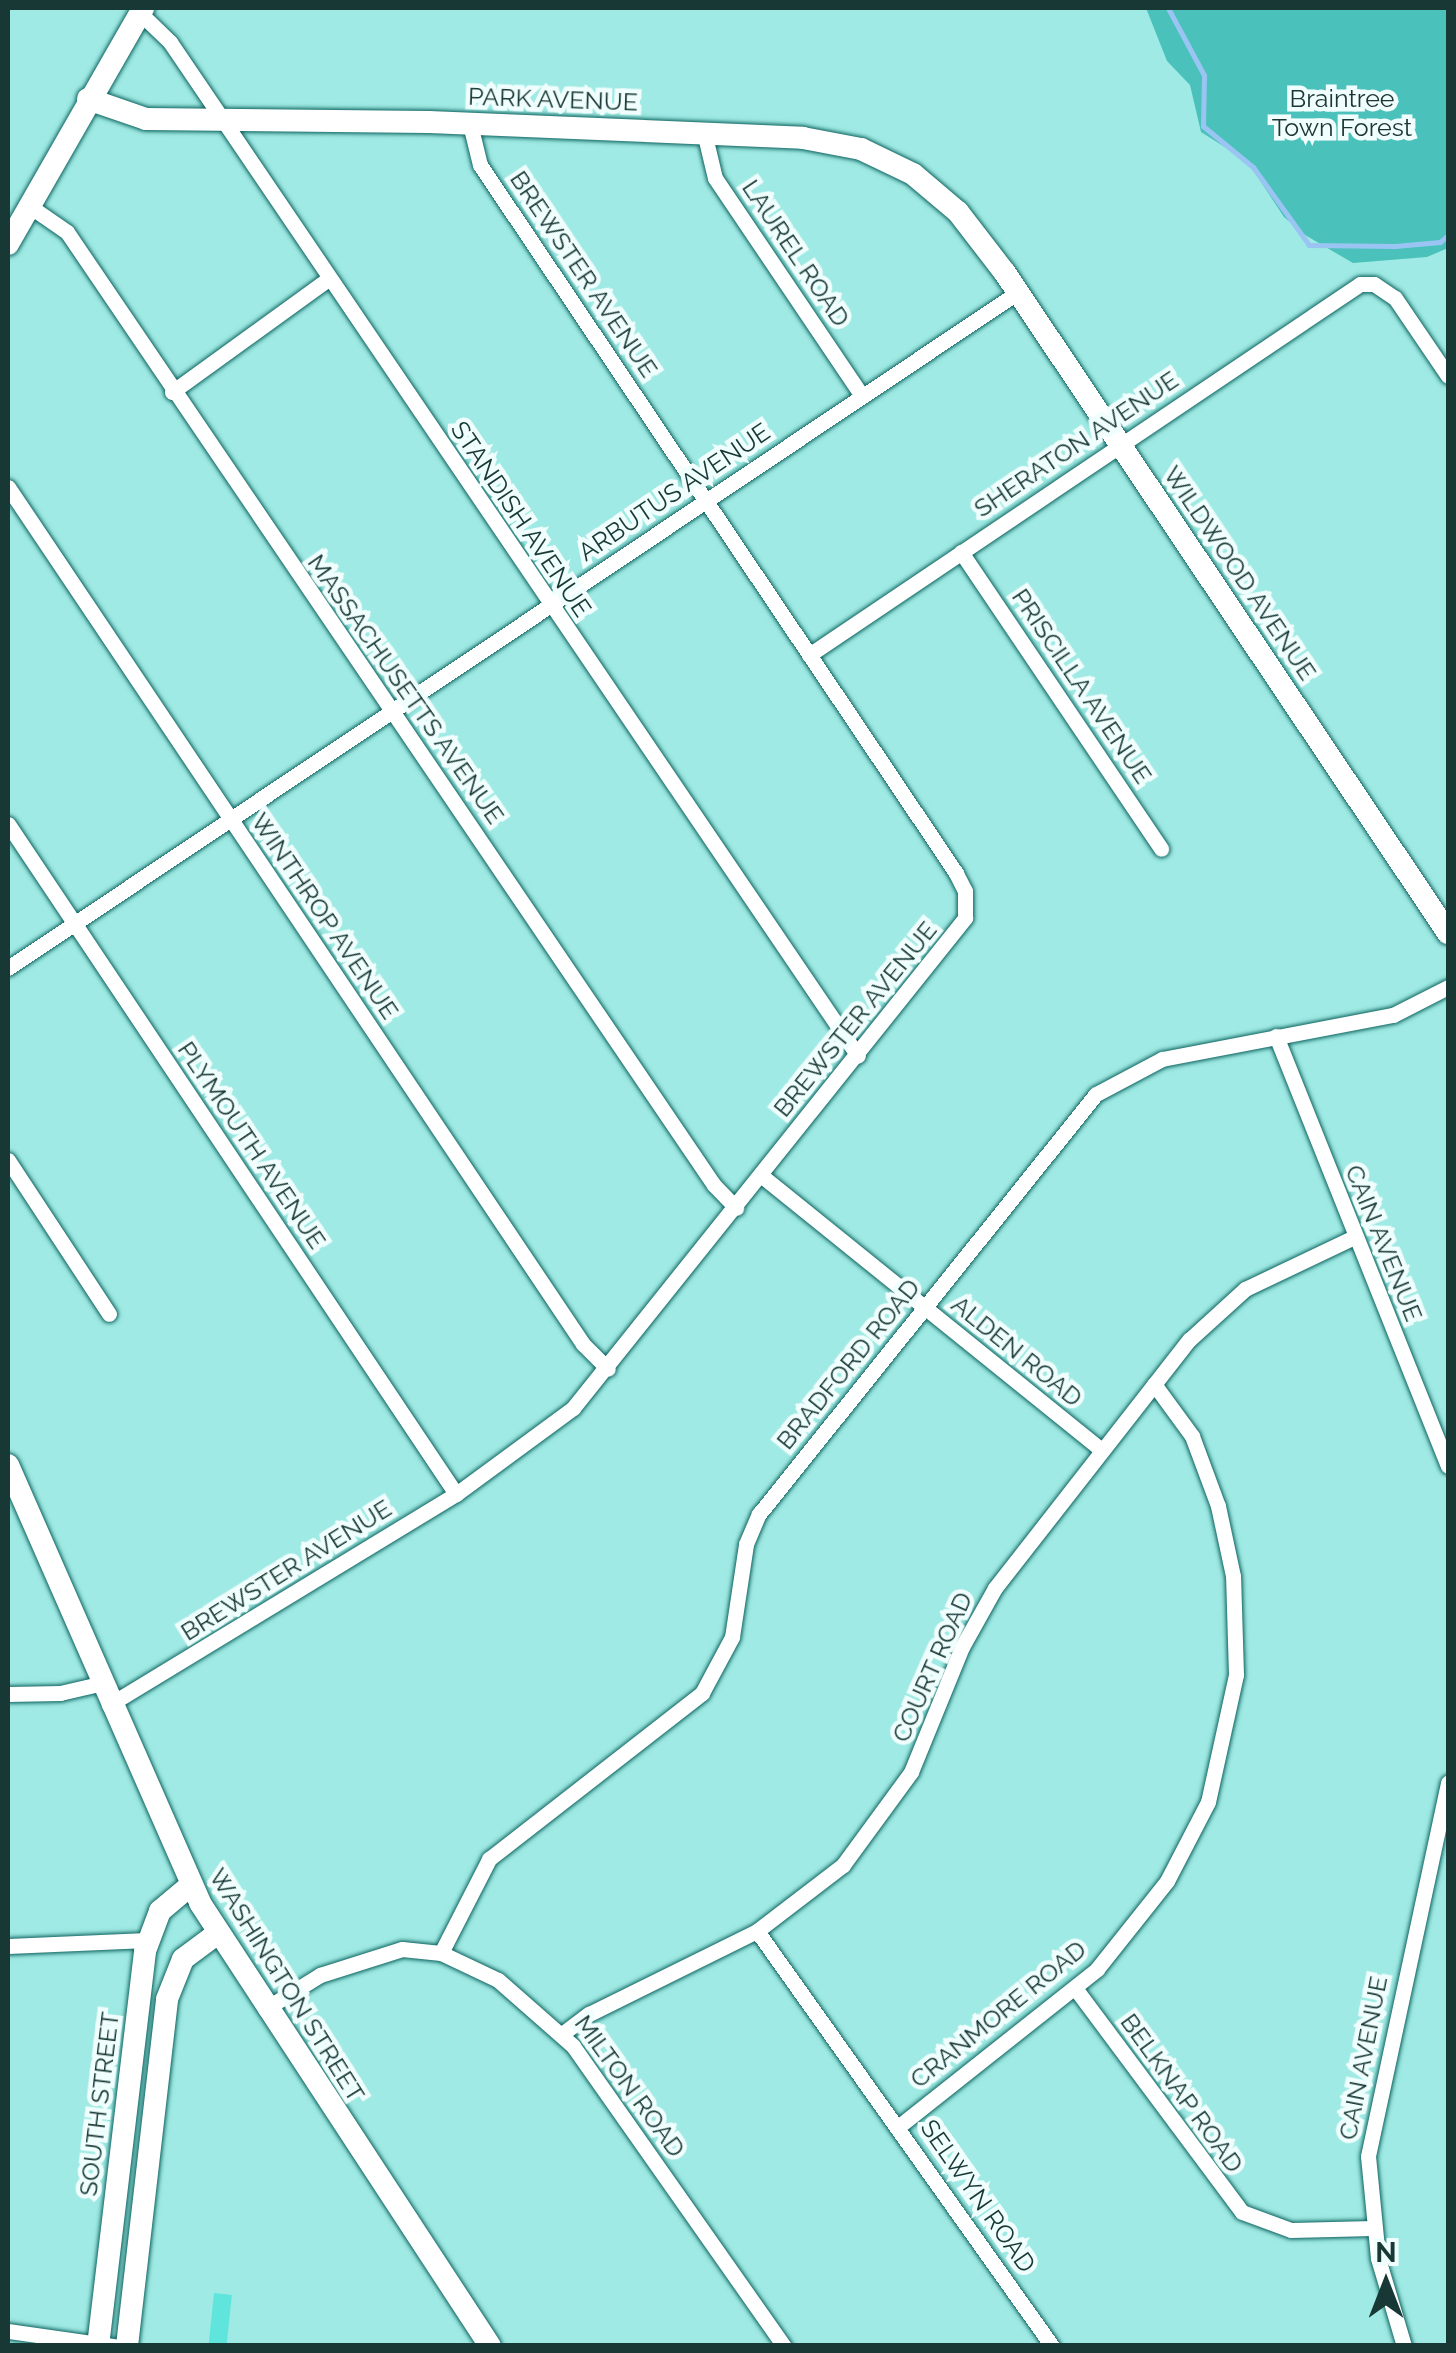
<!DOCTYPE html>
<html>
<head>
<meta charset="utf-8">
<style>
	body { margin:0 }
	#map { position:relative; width:1456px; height:2353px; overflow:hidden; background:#9feae4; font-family:Raleway,sans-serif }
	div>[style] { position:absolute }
	.green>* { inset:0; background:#60e5dd; transform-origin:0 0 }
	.forest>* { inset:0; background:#4ac1ba }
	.stream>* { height:5px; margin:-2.5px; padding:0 2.5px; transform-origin:2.5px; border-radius:2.5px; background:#9ac5f3 }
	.roads { filter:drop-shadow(0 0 2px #0d635f) drop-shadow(0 0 2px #0d635f) }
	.street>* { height:15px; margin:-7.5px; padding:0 7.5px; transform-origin:7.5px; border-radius:7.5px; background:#fff }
	.secondary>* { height:22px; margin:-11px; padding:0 11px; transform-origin:11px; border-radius:11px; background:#fff }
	span { translate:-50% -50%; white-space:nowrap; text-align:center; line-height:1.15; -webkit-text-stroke:9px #f0fefd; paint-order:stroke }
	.street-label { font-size:25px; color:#183836 }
	.park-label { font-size:25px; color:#1c3635 }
	.frame { position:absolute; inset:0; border:10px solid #183836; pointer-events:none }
	.north { position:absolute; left:1336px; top:2233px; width:100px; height:100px; -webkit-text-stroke:8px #f0fefd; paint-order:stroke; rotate:0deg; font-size:28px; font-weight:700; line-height:40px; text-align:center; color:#183836 }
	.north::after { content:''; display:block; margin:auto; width:35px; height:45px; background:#183836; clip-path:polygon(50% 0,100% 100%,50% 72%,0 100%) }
</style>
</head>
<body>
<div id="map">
	<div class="green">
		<div style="left:214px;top:2293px;width:18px;height:52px;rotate:6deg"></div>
	</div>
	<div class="forest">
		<div style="clip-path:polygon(1146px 8px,1448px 8px,1448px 248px,1427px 257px,1353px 263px,1305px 235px,1284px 217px,1247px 161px,1201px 132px,1190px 85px,1167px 61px)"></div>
	</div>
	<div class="stream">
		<div style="left:1168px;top:8px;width:76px;rotate:61.8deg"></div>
		<div style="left:1204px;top:75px;width:51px;rotate:91.1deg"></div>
		<div style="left:1203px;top:126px;width:65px;rotate:39.4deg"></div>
		<div style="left:1253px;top:167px;width:96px;rotate:54.3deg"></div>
		<div style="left:1309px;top:245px;width:86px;rotate:0.7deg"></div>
		<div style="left:1395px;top:246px;width:45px;rotate:-5.1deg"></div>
		<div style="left:1440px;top:242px;width:11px;rotate:-41deg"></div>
	</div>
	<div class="roads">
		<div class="street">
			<div style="left:140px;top:13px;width:42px;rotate:44deg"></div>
			<div style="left:170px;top:42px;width:1225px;rotate:55.84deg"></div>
			<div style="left:704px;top:132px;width:47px;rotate:76.6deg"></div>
			<div style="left:715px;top:178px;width:263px;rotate:56deg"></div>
			<div style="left:28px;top:205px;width:47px;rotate:34.7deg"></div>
			<div style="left:67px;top:232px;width:1152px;rotate:55.83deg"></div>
			<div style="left:714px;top:1185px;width:32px;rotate:46deg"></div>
			<div style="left:172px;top:392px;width:193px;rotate:-35.9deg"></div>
			<div style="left:8px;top:487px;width:1032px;rotate:56.14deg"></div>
			<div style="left:583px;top:1344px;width:35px;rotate:45deg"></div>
			<div style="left:961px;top:552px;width:358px;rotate:56deg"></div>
			<div style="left:809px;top:655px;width:664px;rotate:-33.95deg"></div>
			<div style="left:1360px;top:284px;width:14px"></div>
			<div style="left:1374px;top:284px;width:25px;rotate:34deg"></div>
			<div style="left:1395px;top:298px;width:94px;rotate:55.8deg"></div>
			<div style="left:8px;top:824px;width:806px;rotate:56.23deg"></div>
			<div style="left:8px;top:968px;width:1215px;rotate:-33.79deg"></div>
			<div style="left:1276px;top:1036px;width:463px;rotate:68.2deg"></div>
			<div style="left:8px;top:1160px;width:184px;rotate:56.7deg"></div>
			<div style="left:762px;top:1176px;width:436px;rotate:38.9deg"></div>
			<div style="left:8px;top:1694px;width:52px;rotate:-1.1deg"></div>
			<div style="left:60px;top:1693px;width:40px;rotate:-13deg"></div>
			<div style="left:109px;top:1705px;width:406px;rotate:-31.3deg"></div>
			<div style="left:456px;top:1494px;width:145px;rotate:-36.3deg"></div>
			<div style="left:573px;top:1408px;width:628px;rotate:-51.34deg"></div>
			<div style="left:965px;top:918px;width:27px;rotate:-90deg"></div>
			<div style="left:965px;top:891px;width:20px;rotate:-117deg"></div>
			<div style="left:956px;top:873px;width:853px;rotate:-123.91deg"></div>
			<div style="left:480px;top:165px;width:42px;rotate:-103.7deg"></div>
			<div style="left:757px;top:1931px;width:509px;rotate:54.59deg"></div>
			<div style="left:8px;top:1946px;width:139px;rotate:-2.5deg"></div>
			<div style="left:441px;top:1953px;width:106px;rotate:-62.9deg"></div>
			<div style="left:489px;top:1859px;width:270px;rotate:-37.9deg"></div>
			<div style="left:702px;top:1693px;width:64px;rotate:-61.8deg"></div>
			<div style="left:732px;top:1637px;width:94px;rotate:-81.4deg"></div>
			<div style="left:746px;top:1544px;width:33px;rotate:-67deg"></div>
			<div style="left:759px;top:1514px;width:538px;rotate:-51.26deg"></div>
			<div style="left:1096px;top:1094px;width:75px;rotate:-27.9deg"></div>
			<div style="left:1162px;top:1059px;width:235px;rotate:-10.8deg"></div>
			<div style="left:1393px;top:1015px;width:62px;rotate:-27deg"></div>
			<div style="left:1075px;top:1988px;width:279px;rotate:53.3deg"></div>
			<div style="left:1242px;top:2212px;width:52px;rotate:20.2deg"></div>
			<div style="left:1291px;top:2230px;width:82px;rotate:-1.4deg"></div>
			<div style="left:265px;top:2009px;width:65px;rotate:-31.7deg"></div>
			<div style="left:320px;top:1975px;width:86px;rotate:-17.6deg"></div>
			<div style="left:402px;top:1949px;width:39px;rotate:6deg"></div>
			<div style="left:441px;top:1953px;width:63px;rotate:25.3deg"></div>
			<div style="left:498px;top:1980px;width:100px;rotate:41.3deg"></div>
			<div style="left:573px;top:2046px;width:367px;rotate:54.9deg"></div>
			<div style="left:562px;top:2034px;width:34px;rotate:-37deg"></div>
			<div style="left:589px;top:2014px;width:187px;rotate:-26.3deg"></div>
			<div style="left:757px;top:1931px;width:108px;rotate:-37.5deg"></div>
			<div style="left:843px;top:1865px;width:115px;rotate:-53.8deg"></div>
			<div style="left:911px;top:1772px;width:135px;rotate:-67.8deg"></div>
			<div style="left:962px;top:1647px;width:68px;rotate:-60.8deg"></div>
			<div style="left:995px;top:1588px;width:315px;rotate:-52deg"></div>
			<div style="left:1189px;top:1340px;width:76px;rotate:-42.3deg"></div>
			<div style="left:1245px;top:1289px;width:121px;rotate:-25.5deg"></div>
			<div style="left:898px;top:2127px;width:254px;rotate:-38.4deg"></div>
			<div style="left:1097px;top:1969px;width:112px;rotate:-51.5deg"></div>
			<div style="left:1167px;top:1881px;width:89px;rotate:-62.6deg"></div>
			<div style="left:1208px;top:1802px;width:130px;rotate:-77.6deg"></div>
			<div style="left:1236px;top:1675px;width:99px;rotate:-91.7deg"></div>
			<div style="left:1233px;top:1576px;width:72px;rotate:-102.1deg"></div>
			<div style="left:1218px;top:1506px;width:75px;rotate:-110.4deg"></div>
			<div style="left:1192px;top:1436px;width:64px;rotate:-126.2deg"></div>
			<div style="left:8px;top:2331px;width:107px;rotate:8.1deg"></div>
			<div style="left:1404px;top:2346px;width:92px;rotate:-106.5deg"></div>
			<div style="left:1378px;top:2258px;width:102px;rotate:-95.6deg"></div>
			<div style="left:1368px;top:2156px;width:382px;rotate:-77.9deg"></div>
		</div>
		<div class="secondary">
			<div style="left:88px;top:99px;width:61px;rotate:19deg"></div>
			<div style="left:146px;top:119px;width:283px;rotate:0.6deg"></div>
			<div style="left:429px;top:122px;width:374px;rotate:2.4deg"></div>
			<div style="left:803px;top:138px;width:59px;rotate:10.7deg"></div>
			<div style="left:861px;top:149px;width:58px;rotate:25.7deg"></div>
			<div style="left:913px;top:174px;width:59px;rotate:40.2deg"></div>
			<div style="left:958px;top:212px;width:77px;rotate:52.4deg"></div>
			<div style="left:1005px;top:273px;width:795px;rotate:56.13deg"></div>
			<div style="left:8px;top:244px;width:272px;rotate:-60.2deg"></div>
			<div style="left:8px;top:1465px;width:478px;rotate:66.3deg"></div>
			<div style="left:200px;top:1903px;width:529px;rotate:56.79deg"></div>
			<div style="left:98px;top:2346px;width:398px;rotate:-83.2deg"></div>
			<div style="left:145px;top:1951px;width:43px;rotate:-69.4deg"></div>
			<div style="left:160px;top:1911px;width:39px;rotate:-40deg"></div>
			<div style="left:127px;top:2346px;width:349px;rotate:-83.4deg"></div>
			<div style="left:167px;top:1999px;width:43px;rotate:-68.2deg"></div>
			<div style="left:183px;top:1959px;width:44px;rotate:-36.6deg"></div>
		</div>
	</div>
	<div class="street-label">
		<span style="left:553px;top:99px;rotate:2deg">PARK AVENUE</span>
		<span style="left:796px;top:253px;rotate:56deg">LAUREL ROAD</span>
		<span style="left:584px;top:274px;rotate:56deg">BREWSTER AVENUE</span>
		<span style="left:1076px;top:444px;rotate:-34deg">SHERATON AVENUE</span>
		<span style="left:674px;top:492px;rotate:-34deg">ARBUTUS AVENUE</span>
		<span style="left:521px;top:519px;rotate:56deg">STANDISH AVENUE</span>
		<span style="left:1240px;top:573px;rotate:56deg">WILDWOOD AVENUE</span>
		<span style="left:1082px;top:686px;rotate:56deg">PRISCILLA AVENUE</span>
		<span style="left:406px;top:689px;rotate:55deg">MASSACHUSETTS AVENUE</span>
		<span style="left:325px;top:916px;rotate:56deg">WINTHROP AVENUE</span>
		<span style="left:855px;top:1019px;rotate:-51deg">BREWSTER AVENUE</span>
		<span style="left:252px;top:1145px;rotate:56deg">PLYMOUTH AVENUE</span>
		<span style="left:1384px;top:1243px;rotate:68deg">CAIN AVENUE</span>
		<span style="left:1017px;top:1351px;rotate:39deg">ALDEN ROAD</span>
		<span style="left:848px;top:1364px;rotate:-51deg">BRADFORD ROAD</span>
		<span style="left:286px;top:1570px;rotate:-32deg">BREWSTER AVENUE</span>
		<span style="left:932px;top:1667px;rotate:-66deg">COURT ROAD</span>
		<span style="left:287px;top:1985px;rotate:58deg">WASHINGTON STREET</span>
		<span style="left:998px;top:2014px;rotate:-39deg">CRANMORE ROAD</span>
		<span style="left:1363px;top:2058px;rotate:-79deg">CAIN AVENUE</span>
		<span style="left:630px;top:2086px;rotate:54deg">MILTON ROAD</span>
		<span style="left:1182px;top:2093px;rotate:54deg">BELKNAP ROAD</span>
		<span style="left:99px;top:2104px;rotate:-83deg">SOUTH STREET</span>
		<span style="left:978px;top:2196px;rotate:55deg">SELWYN ROAD</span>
	</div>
	<div class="park-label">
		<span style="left:1342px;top:113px">Braintree<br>Town Forest</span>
	</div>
	<div class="frame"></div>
	<div class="north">N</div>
</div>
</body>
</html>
